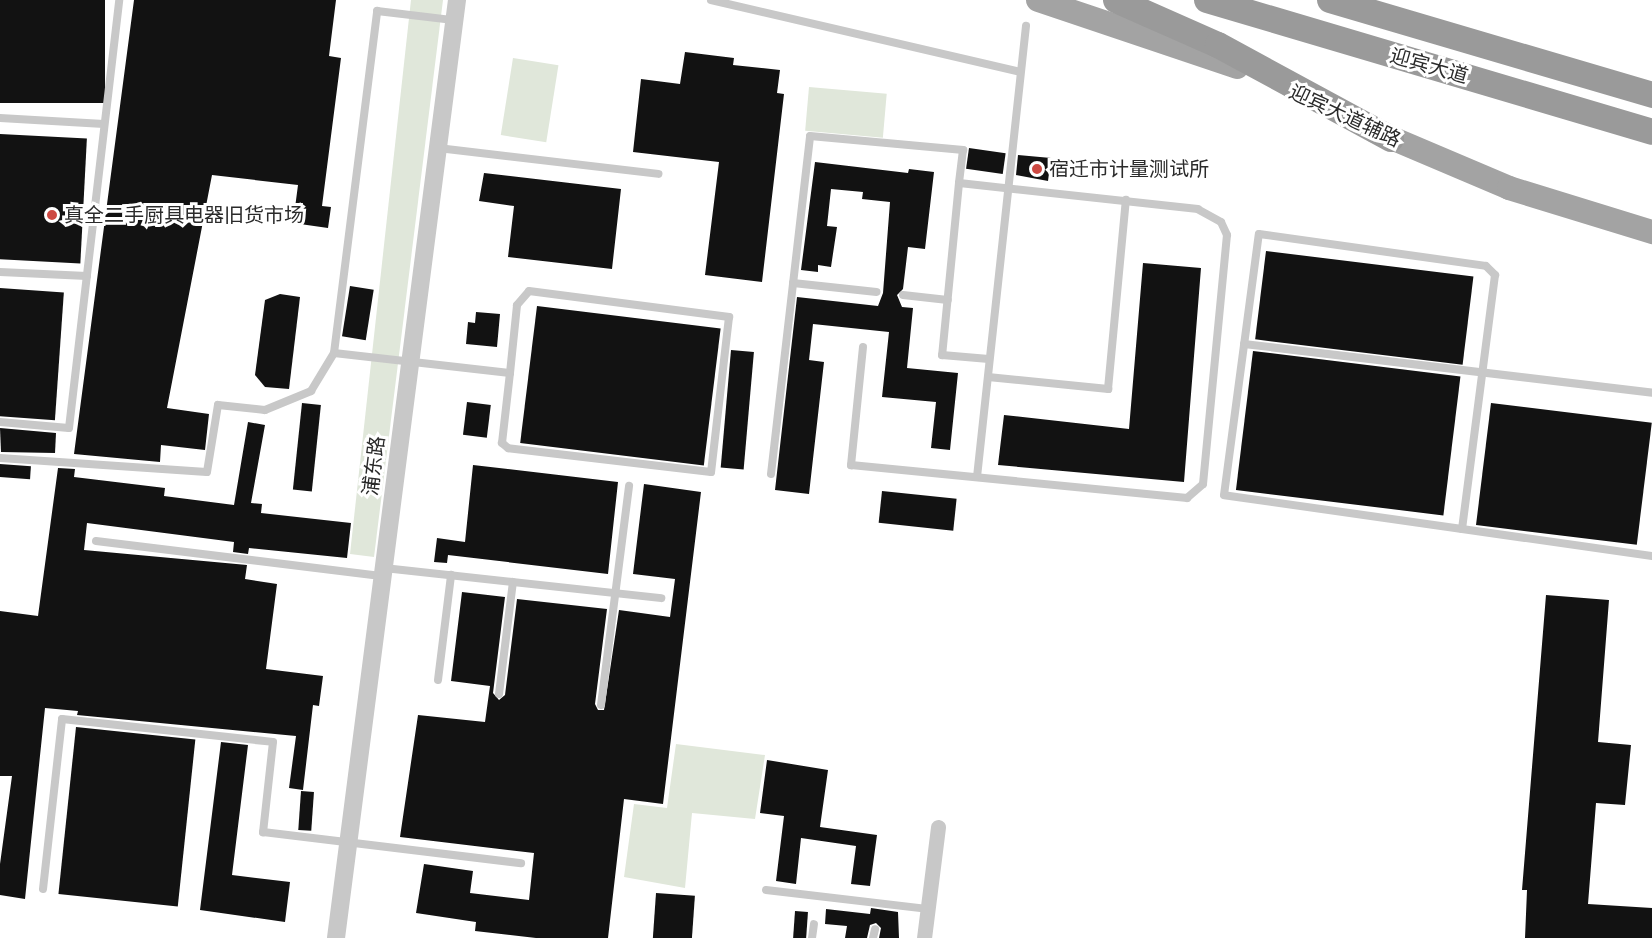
<!DOCTYPE html>
<html>
<head>
<meta charset="utf-8">
<style>
	body { margin:0 }
	#map { position:relative; width:1652px; height:938px; overflow:hidden; background:#fff; font-family:Inter,"Noto Sans SC",sans-serif }
	div>[style] { position:absolute }
	.green>* { inset:0; background:#e0e7da; transform-origin:0 0 }
	.building>* { inset:0; background:#121212; transform-origin:0 0 }
	.service>* { height:8px; margin:-4px; padding:0 4px; transform-origin:4px; border-radius:4px; background:#c8c8c8 }
	.minor>* { height:15px; margin:-7.5px; padding:0 7.5px; transform-origin:7.5px; border-radius:7.5px; background:#c8c8c8 }
	.tertiary>* { height:18px; margin:-9px; padding:0 9px; transform-origin:9px; border-radius:9px; background:#c8c8c8 }
	.primary>* { height:24px; margin:-12px; padding:0 12px; transform-origin:12px; border-radius:12px; background:#a3a3a3 }
	.trunk>* { height:26px; margin:-13px; padding:0 13px; transform-origin:13px; border-radius:13px; background:#9a9a9a }
	.dots>* { width:16px; height:16px; translate:-50% -50%; box-sizing:border-box; border:3px solid #fff; border-radius:50% }
	span { translate:-50% -50%; white-space:nowrap; text-align:center; line-height:1.15; -webkit-text-stroke:6px #fff; paint-order:stroke }
	.street-label { font-size:20px; color:#2b2b2b }
	.poi-label { font-size:20px; color:#2b2b2b }
	.left { translate:0 -50%; text-align:left }
</style>
</head>
<body>
<div id="map">
	<div class="green">
		<div style="clip-path:polygon(411px 0,443px 0,374px 557px,350px 554px)"></div>
		<div style="left:513px;top:58px;width:46px;height:78px;rotate:9deg"></div>
		<div style="left:809px;top:87px;width:78px;height:44px;rotate:5deg"></div>
		<div style="clip-path:polygon(676px 744px,765px 755px,755px 819px,692px 813px,685px 888px,624px 877px,634px 804px,667px 808px)"></div>
	</div>
	<div class="building">
		<div style="left:0;top:0;width:105px;height:103px"></div>
		<div style="clip-path:polygon(134px 0,336px 0,329px 56px,341px 58px,322px 206px,331px 207px,328px 228px,293px 223px,298px 185px,212px 175px,167px 408px,209px 414px,205px 450px,161px 445px,160px 462px,74px 454px)"></div>
		<div style="clip-path:polygon(685px 52px,734px 58px,733px 65px,780px 70px,777px 93px,784px 94px,762px 282px,705px 275px,719px 162px,633px 152px,641px 79px,680px 84px)"></div>
		<div style="left:0;top:134px;width:87px;height:125px;rotate:3deg"></div>
		<div style="left:969px;top:148px;width:37px;height:21px;rotate:8deg"></div>
		<div style="clip-path:polygon(1018px 155px,1051px 158px,1048px 181px,1016px 175px)"></div>
		<div style="clip-path:polygon(815px 162px,908px 173px,909px 169px,934px 172px,925px 249px,908px 247px,903px 289px,897px 295px,902px 307px,913px 308px,907px 368px,958px 373px,950px 450px,931px 448px,936px 402px,882px 397px,889px 332px,813px 324px,809px 360px,824px 362px,809px 494px,775px 490px,797px 297px,878px 306px,883px 293px,890px 202px,862px 199px,863px 192px,831px 189px,827px 226px,837px 227px,831px 267px,818px 265px,818px 272px,801px 270px)"></div>
		<div style="clip-path:polygon(484px 173px,621px 189px,612px 269px,508px 257px,514px 206px,479px 201px)"></div>
		<div style="left:1266px;top:251px;width:209px;height:89px;rotate:7deg"></div>
		<div style="clip-path:polygon(1143px 263px,1201px 268px,1184px 482px,998px 465px,1004px 415px,1129px 429px)"></div>
		<div style="left:350px;top:286px;width:24px;height:51px;rotate:9deg"></div>
		<div style="left:0;top:288px;width:64px;height:128px;rotate:4deg"></div>
		<div style="clip-path:polygon(280px 294px,300px 297px,289px 389px,265px 387px,255px 375px,265px 300px)"></div>
		<div style="left:537px;top:306px;width:185px;height:138px;rotate:7deg"></div>
		<div style="clip-path:polygon(476px 312px,500px 314px,497px 347px,466px 344px,468px 322px,475px 323px)"></div>
		<div style="left:731px;top:350px;width:23px;height:118px;rotate:5deg"></div>
		<div style="left:1253px;top:351px;width:209px;height:140px;rotate:7deg"></div>
		<div style="left:467px;top:402px;width:24px;height:33px;rotate:7deg"></div>
		<div style="left:302px;top:403px;width:19px;height:87px;rotate:6deg"></div>
		<div style="left:1491px;top:403px;width:162px;height:123px;rotate:7deg"></div>
		<div style="clip-path:polygon(248px 422px,265px 425px,251px 503px,262px 504px,261px 513px,351px 523px,347px 558px,249px 548px,248px 554px,233px 552px,234px 542px,87px 523px,84px 550px,247px 565px,245px 579px,277px 584px,266px 669px,323px 676px,319px 706px,313px 705px,303px 790px,289px 788px,296px 736px,77px 715px,78px 711px,45px 708px,25px 899px,0 895px,0 864px,12px 776px,0 776px,0 611px,38px 616px,58px 468px,75px 469px,74px 477px,165px 488px,164px 496px,234px 505px)"></div>
		<div style="clip-path:polygon(0 428px,56px 433px,55px 453px,1px 452px)"></div>
		<div style="left:0;top:464px;width:31px;height:13px;rotate:4deg"></div>
		<div style="clip-path:polygon(473px 465px,618px 482px,608px 574px,448px 555px,447px 563px,434px 562px,437px 538px,465px 542px)"></div>
		<div style="clip-path:polygon(644px 484px,701px 492px,663px 804px,624px 799px,608px 938px,536px 938px,475px 931px,476px 922px,416px 913px,424px 864px,473px 871px,470px 893px,529px 900px,534px 853px,400px 837px,418px 715px,485px 722px,490px 686px,451px 681px,462px 592px,505px 597px,493px 693px,499px 700px,505px 695px,517px 599px,607px 609px,595px 704px,598px 710px,604px 710px,619px 610px,670px 617px,675px 579px,633px 574px)"></div>
		<div style="left:882px;top:491px;width:75px;height:32px;rotate:6deg"></div>
		<div style="clip-path:polygon(1546px 595px,1609px 600px,1598px 742px,1631px 745px,1625px 805px,1596px 803px,1588px 904px,1652px 908px,1652px 938px,1525px 938px,1527px 890px,1522px 890px)"></div>
		<div style="left:76px;top:727px;width:120px;height:168px;rotate:6deg"></div>
		<div style="clip-path:polygon(221px 742px,248px 745px,232px 875px,290px 882px,285px 922px,200px 910px)"></div>
		<div style="clip-path:polygon(767px 760px,828px 770px,820px 827px,877px 835px,870px 886px,851px 884px,856px 846px,801px 838px,796px 884px,776px 881px,784px 816px,760px 813px)"></div>
		<div style="left:301px;top:791px;width:13px;height:39px;rotate:4deg"></div>
		<div style="left:656px;top:893px;width:39px;height:45px;rotate:4deg"></div>
		<div style="clip-path:polygon(871px 908px,898px 912px,899px 938px,879px 938px,881px 928px,876px 923px,870px 925px,867px 938px,845px 938px,847px 926px,825px 924px,826px 909px,870px 914px)"></div>
		<div style="left:795px;top:911px;width:13px;height:27px;rotate:4deg"></div>
	</div>
	<div class="service">
		<div style="left:711px;top:0;width:317px;rotate:13.1deg"></div>
		<div style="left:0;top:118px;width:104px;rotate:3.3deg"></div>
		<div style="left:438px;top:148px;width:222px;rotate:6.7deg"></div>
		<div style="left:1259px;top:234px;width:229px;rotate:8deg"></div>
		<div style="left:1486px;top:266px;width:13px;rotate:45deg"></div>
		<div style="left:1495px;top:275px;width:256px;rotate:97.4deg"></div>
		<div style="left:1462px;top:529px;width:240px;rotate:-171.9deg"></div>
		<div style="left:1224px;top:495px;width:263px;rotate:-82.4deg"></div>
		<div style="left:0;top:272px;width:87px;rotate:2.6deg"></div>
		<div style="left:793px;top:283px;width:84px;rotate:6.1deg"></div>
		<div style="left:903px;top:295px;width:45px;rotate:6.3deg"></div>
		<div style="left:1244px;top:344px;width:411px;rotate:6.8deg"></div>
		<div style="left:863px;top:347px;width:119px;rotate:95.8deg"></div>
		<div style="left:851px;top:465px;width:338px;rotate:5.6deg"></div>
		<div style="left:1187px;top:498px;width:21px;rotate:-41deg"></div>
		<div style="left:1203px;top:484px;width:250px;rotate:-84.5deg"></div>
		<div style="left:1227px;top:235px;width:14px;rotate:-115deg"></div>
		<div style="left:1221px;top:222px;width:26px;rotate:-151deg"></div>
		<div style="left:1198px;top:209px;width:240px;rotate:-173.8deg"></div>
		<div style="left:959px;top:183px;width:173px;rotate:95.6deg"></div>
		<div style="left:942px;top:355px;width:47px;rotate:4.9deg"></div>
		<div style="left:334px;top:353px;width:177px;rotate:6.5deg"></div>
		<div style="left:510px;top:373px;width:68px;rotate:-84.1deg"></div>
		<div style="left:517px;top:305px;width:18px;rotate:-49deg"></div>
		<div style="left:529px;top:291px;width:202px;rotate:7.4deg"></div>
		<div style="left:729px;top:317px;width:156px;rotate:96.6deg"></div>
		<div style="left:711px;top:472px;width:204px;rotate:-173.3deg"></div>
		<div style="left:508px;top:448px;width:8px;rotate:-140deg"></div>
		<div style="left:502px;top:443px;width:70px;rotate:-83.5deg"></div>
		<div style="left:988px;top:377px;width:121px;rotate:5.7deg"></div>
		<div style="left:1108px;top:389px;width:190px;rotate:-84.6deg"></div>
		<div style="left:0;top:422px;width:69px;rotate:5deg"></div>
		<div style="left:69px;top:428px;width:431px;rotate:-83.3deg"></div>
		<div style="left:0;top:458px;width:207px;rotate:3.9deg"></div>
		<div style="left:207px;top:472px;width:68px;rotate:-80.7deg"></div>
		<div style="left:218px;top:405px;width:47px;rotate:6.1deg"></div>
		<div style="left:265px;top:410px;width:50px;rotate:-22.4deg"></div>
		<div style="left:311px;top:391px;width:44px;rotate:-58.8deg"></div>
		<div style="left:334px;top:353px;width:345px;rotate:-82.8deg"></div>
		<div style="left:377px;top:11px;width:77px;rotate:6.8deg"></div>
		<div style="left:771px;top:474px;width:340px;rotate:-83.4deg"></div>
		<div style="left:810px;top:136px;width:154px;rotate:5.2deg"></div>
		<div style="left:963px;top:150px;width:33px;rotate:97deg"></div>
		<div style="left:977px;top:477px;width:454px;rotate:-83.8deg"></div>
		<div style="left:1462px;top:529px;width:192px;rotate:8.1deg"></div>
		<div style="left:96px;top:541px;width:289px;rotate:7deg"></div>
		<div style="left:384px;top:568px;width:279px;rotate:6.2deg"></div>
		<div style="left:438px;top:680px;width:106px;rotate:-82.9deg"></div>
		<div style="left:499px;top:694px;width:113px;rotate:-82.9deg"></div>
		<div style="left:601px;top:705px;width:221px;rotate:-82.7deg"></div>
		<div style="left:43px;top:889px;width:171px;rotate:-83.6deg"></div>
		<div style="left:62px;top:719px;width:212px;rotate:6.2deg"></div>
		<div style="left:273px;top:742px;width:91px;rotate:96.3deg"></div>
		<div style="left:263px;top:832px;width:260px;rotate:6.9deg"></div>
		<div style="left:766px;top:890px;width:162px;rotate:6.7deg"></div>
		<div style="left:812px;top:938px;width:14px;rotate:-82deg"></div>
		<div style="left:873px;top:938px;width:9px;rotate:-77deg"></div>
	</div>
	<div class="minor">
		<div style="left:924px;top:938px;width:112px;rotate:-82.8deg"></div>
	</div>
	<div class="tertiary">
		<div style="left:336px;top:938px;width:946px;rotate:-82.65deg"></div>
	</div>
	<div class="primary">
		<div style="left:1038px;top:0;width:210px;rotate:18.6deg"></div>
		<div style="left:1375px;top:131px;width:146px;rotate:23deg"></div>
		<div style="left:1509px;top:188px;width:150px;rotate:17.1deg"></div>
	</div>
	<div class="trunk">
		<div style="left:1116px;top:0;width:111px;rotate:23.8deg"></div>
		<div style="left:1218px;top:45px;width:197px;rotate:28.5deg"></div>
		<div style="left:1207px;top:0;width:464px;rotate:16.5deg"></div>
		<div style="left:1330px;top:0;width:336px;rotate:16.4deg"></div>
	</div>
	<div class="dots">
		<div style="left:1037px;top:169px;background:#cd4942"></div>
		<div style="left:52px;top:215px;background:#cd4942"></div>
	</div>
	<div class="street-label">
		<span style="left:1429px;top:66px;rotate:16deg">迎宾大道</span>
		<span style="left:1345px;top:116px;rotate:25deg">迎宾大道辅路</span>
		<span style="left:374px;top:466px;rotate:-83deg">浦东路</span>
	</div>
	<div class="poi-label">
		<span class="left" style="left:1049px;top:169px">宿迁市计量测试所</span>
		<span class="left" style="left:64px;top:215px">真全二手厨具电器旧货市场</span>
	</div>
</div>
</body>
</html>
